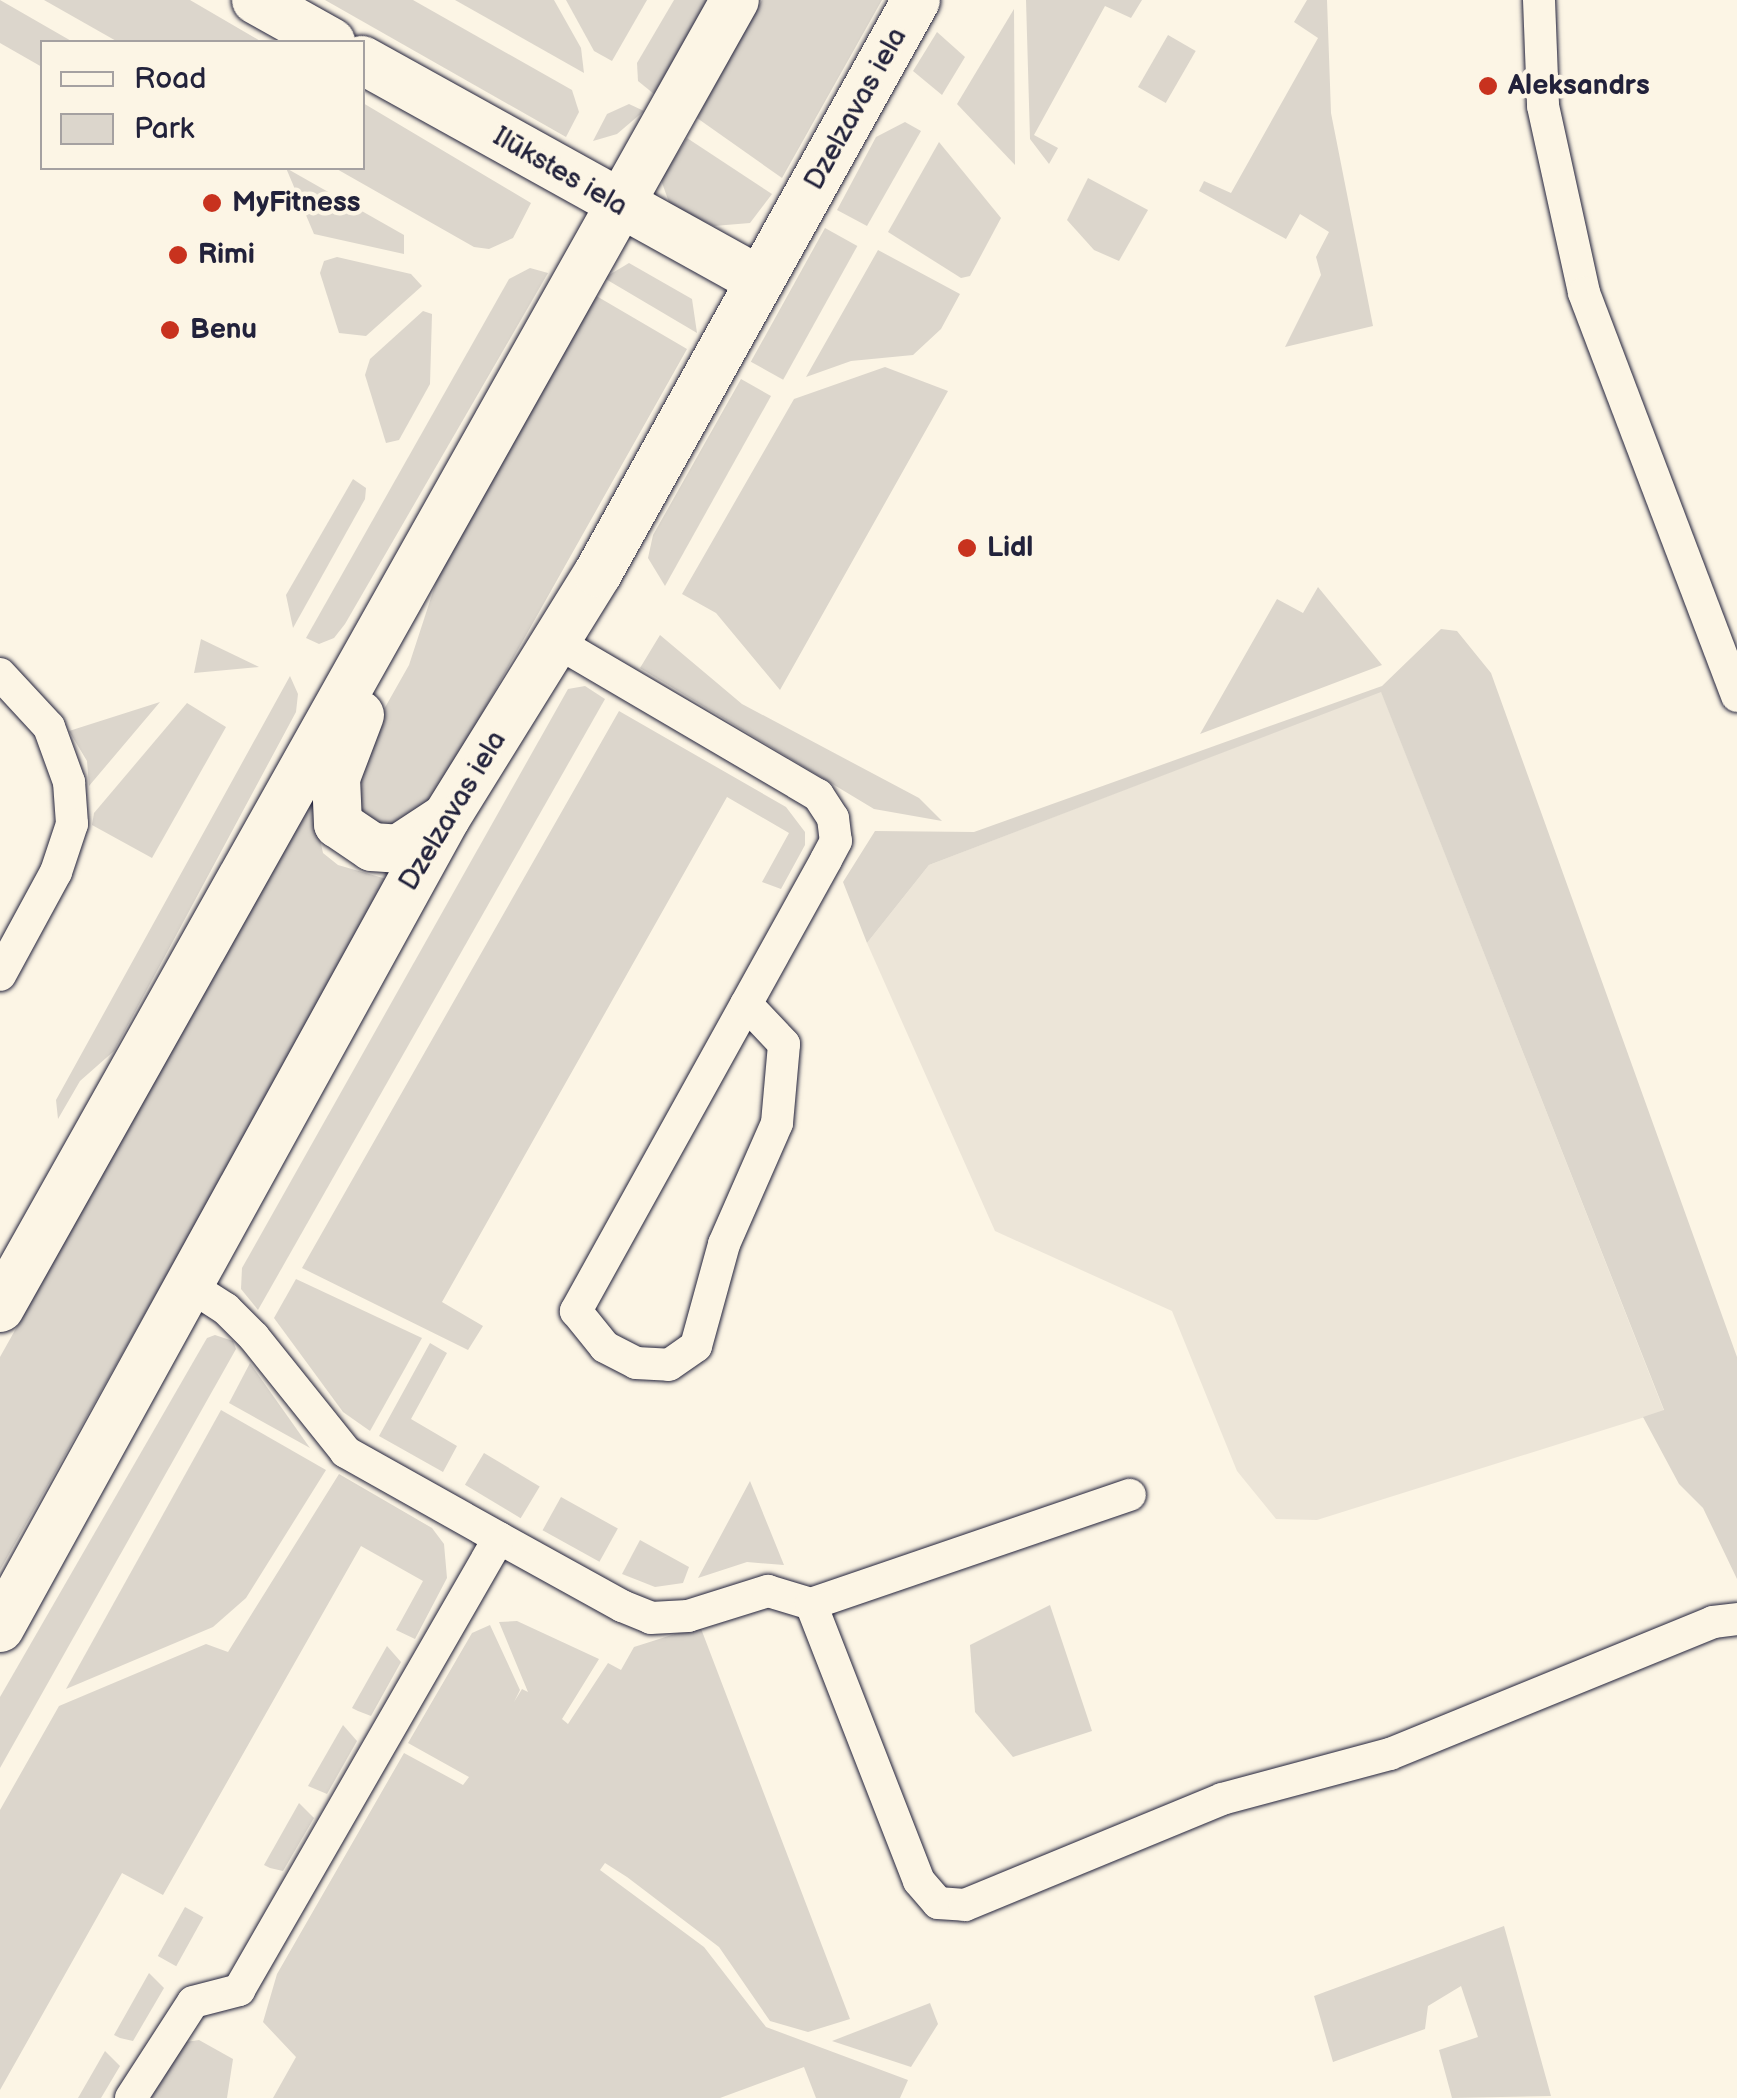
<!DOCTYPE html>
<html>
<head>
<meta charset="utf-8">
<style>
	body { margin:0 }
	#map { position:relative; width:1737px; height:2098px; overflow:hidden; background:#fcf5e5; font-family:"Balsamiq Sans",sans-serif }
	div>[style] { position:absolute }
	.built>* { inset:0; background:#ece5d8 }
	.green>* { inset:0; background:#dcd6cc; transform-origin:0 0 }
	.roads { filter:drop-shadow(0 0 2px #22223b) drop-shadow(0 0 2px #22223b) }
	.street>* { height:32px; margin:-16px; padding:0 16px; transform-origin:16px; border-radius:16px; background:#fcf5e5 }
	.secondary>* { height:48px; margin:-24px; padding:0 24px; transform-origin:24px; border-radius:24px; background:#fcf5e5 }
	.dots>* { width:28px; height:28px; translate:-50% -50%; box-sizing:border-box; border:5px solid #fcf5e5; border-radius:50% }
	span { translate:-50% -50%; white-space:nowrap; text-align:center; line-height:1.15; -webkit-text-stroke:9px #fcf5e5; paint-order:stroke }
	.poi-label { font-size:28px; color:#22223b; font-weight:700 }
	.left { translate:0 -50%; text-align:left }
	.street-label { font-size:28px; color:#22223b }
	.legend { position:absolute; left:40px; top:40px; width:325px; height:130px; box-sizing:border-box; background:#fcf5e5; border:2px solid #a5a1a1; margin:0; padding:12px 18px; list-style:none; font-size:30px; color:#22223b }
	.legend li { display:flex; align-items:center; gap:20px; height:50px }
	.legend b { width:50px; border:2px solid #a5a1a1 }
</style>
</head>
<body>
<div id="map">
	<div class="built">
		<div style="clip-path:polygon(1381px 691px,1664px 1411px,1317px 1520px,1276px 1519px,1237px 1471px,1172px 1311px,995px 1231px,867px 943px,929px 865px)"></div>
	</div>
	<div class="green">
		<div style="clip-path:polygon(0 0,73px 42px,42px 42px,42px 67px,0 43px)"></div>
		<div style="clip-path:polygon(44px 0,190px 0,262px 42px,118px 42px)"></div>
		<div style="clip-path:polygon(325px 0,413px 0,572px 90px,579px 112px,566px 137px)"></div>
		<div style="clip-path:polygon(455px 0,554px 0,581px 48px,584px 73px)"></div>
		<div style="clip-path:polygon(566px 0,647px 0,612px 61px,594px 51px)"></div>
		<div style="clip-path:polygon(674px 0,707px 0,654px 94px,638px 81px,637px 63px)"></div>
		<div style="clip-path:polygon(762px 0,882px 0,782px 178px,697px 118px)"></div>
		<div style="clip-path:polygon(1026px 0,1142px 0,1131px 18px,1105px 6px,1034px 135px,1058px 148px,1049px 164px,1030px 139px)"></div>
		<div style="clip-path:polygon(1307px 0,1327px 0,1331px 113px,1373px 326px,1285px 347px,1321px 275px,1316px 257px,1329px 232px,1300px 214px,1286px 239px,1199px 191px,1204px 181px,1231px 193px,1318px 38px,1294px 22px)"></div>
		<div style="clip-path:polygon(1014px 9px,1015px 165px,957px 104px)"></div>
		<div style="clip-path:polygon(937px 32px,965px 57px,942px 95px,913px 71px)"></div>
		<div style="left:1168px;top:35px;width:32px;height:60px;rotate:30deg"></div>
		<div style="clip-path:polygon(363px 103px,531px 203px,513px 238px,489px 249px,474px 247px,335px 168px,362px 168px)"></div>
		<div style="clip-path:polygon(629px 104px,644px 111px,617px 134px,593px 141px,607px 114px)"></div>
		<div style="clip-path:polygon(905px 122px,921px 131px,867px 226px,837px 210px,876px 137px)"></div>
		<div style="clip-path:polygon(687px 138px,772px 194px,750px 223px,714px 226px,670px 205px,661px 180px)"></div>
		<div style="clip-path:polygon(939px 142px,1001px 218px,970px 276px,961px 278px,888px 232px)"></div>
		<div style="clip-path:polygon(286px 168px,404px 235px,404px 254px,314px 234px)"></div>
		<div style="clip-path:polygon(1088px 178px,1148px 210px,1119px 261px,1094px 250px,1067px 220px)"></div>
		<div style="left:825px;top:228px;width:37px;height:153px;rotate:29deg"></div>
		<div style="clip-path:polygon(878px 250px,960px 294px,941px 329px,913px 355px,851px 361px,806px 377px)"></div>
		<div style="clip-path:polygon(337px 257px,411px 274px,422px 286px,366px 336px,339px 333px,320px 273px,324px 261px)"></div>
		<div style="clip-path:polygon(629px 263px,692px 299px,697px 333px,604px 278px)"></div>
		<div style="clip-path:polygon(530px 268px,548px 273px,345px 624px,334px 638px,319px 644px,306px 638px,509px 279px)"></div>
		<div style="clip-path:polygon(593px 294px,687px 349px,425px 815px,400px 832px,357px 820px,357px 757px,409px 665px,442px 564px)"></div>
		<div style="clip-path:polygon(423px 311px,432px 314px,430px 384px,399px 440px,386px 443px,365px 375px,370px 359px)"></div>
		<div style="clip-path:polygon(885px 367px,948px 391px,780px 690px,716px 613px,682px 594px,794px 399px)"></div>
		<div style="clip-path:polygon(741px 379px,771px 396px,665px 586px,648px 558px,653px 535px)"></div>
		<div style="clip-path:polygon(353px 479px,366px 488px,365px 499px,293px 628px,286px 595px)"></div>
		<div style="clip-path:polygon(1318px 587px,1382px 665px,1200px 734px,1277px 599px,1303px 613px)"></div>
		<div style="clip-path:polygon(1441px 629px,1457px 631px,1491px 673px,1737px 1357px,1737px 1579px,1703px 1508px,1679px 1484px,1643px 1417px,1664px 1410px,1381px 692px,929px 865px,867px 943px,843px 882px,875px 831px,974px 832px,1382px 686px)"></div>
		<div style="clip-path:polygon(660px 635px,742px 704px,919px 798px,942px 821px,874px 809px,640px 668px)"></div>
		<div style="clip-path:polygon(201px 639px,259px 667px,194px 673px)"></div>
		<div style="clip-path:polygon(290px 676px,298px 694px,296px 712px,114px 1051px,80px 1081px,58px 1119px,56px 1100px)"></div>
		<div style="clip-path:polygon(585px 686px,605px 699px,258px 1310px,241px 1289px,242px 1268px,568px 689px)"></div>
		<div style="clip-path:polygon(160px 702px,89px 786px,87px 761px,69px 731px)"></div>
		<div style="clip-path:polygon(187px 703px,226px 727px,152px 858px,92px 825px,94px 813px)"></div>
		<div style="clip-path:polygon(619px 711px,786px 807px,805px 832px,805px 845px,781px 889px,762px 882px,789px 833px,727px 797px,442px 1302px,483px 1326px,468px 1350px,302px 1268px)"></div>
		<div style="clip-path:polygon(323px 780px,315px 817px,323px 853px,338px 865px,390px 880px,0 1570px,0 1357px)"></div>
		<div style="clip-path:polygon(296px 1279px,422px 1338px,370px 1431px,343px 1412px,274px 1318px)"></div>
		<div style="clip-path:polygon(215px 1335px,233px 1341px,236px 1349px,0 1768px,0 1697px,207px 1338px)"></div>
		<div style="clip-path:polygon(430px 1343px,447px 1353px,411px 1419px,457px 1446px,443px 1472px,379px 1436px)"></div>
		<div style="clip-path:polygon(250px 1363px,310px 1448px,229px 1403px)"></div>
		<div style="clip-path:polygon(221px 1410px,326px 1470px,246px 1598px,213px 1627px,66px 1689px)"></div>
		<div style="left:484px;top:1453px;width:65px;height:37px;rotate:31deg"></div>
		<div style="clip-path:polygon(339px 1474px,432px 1528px,444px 1544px,447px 1578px,415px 1639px,396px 1630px,423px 1581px,361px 1546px,163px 1895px,122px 1873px,0 2090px,0 1810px,59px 1706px,206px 1644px,228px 1652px)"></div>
		<div style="clip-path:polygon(750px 1481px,784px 1565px,747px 1562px,698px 1578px)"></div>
		<div style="left:561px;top:1497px;width:65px;height:38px;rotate:29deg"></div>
		<div style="clip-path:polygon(640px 1540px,689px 1567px,683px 1583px,655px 1587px,622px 1574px)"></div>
		<div style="clip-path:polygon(1050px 1605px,1092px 1731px,1013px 1757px,975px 1712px,970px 1645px)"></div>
		<div style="clip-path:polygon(517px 1621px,599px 1659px,562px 1719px,568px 1724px,608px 1663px,621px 1670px,634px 1647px,700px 1626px,850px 2019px,808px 2032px,770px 2021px,719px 1947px,627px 1877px,605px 1863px,600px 1870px,704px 1947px,766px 2027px,908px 2080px,900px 2098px,816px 2098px,804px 2067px,720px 2098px,273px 2098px,296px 2057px,263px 2022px,277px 1974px,404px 1753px,463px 1785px,469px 1777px,408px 1743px,472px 1633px,490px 1625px,520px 1690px,514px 1702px,522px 1689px,528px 1692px,499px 1622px)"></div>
		<div style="clip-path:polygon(387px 1646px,401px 1662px,371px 1716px,358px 1711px,352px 1708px)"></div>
		<div style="clip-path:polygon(343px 1725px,357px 1741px,327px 1794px,308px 1786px)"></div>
		<div style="clip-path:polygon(299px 1803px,314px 1818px,283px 1871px,270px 1868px,264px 1865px)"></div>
		<div style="left:185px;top:1907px;width:21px;height:56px;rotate:29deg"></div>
		<div style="clip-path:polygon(1504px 1926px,1551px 2096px,1452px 2098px,1439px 2050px,1478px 2037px,1461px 1986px,1428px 2006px,1425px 2029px,1333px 2062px,1314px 1996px)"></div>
		<div style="clip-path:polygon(149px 1973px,164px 1988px,133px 2041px,120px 2038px,114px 2035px)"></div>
		<div style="clip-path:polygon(930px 2003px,938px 2024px,911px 2067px,832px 2041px)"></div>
		<div style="clip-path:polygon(199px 2040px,233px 2059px,227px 2098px,151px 2098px,186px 2042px)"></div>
		<div style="clip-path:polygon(105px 2051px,120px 2066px,101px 2098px,78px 2098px)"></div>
	</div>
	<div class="roads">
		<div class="street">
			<div style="left:1539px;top:0;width:106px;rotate:87.8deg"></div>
			<div style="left:1543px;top:106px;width:191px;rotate:77.6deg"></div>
			<div style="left:1584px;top:293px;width:431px;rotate:69.2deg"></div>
			<div style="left:555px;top:641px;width:305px;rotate:30.4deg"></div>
			<div style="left:818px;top:795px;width:27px;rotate:57deg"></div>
			<div style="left:833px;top:818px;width:23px;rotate:83deg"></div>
			<div style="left:836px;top:841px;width:21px;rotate:118deg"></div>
			<div style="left:826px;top:860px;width:516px;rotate:119deg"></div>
			<div style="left:576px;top:1311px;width:46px;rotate:51.1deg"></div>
			<div style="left:605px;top:1347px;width:35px;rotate:27deg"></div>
			<div style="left:636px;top:1363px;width:33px;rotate:3deg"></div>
			<div style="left:669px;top:1365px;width:33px;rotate:-35deg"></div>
			<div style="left:696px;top:1346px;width:106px;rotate:-74.6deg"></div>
			<div style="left:724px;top:1244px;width:132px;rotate:-66.3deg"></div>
			<div style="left:777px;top:1123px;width:79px;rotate:-84.9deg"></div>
			<div style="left:784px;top:1044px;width:55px;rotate:-133.5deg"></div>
			<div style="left:0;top:674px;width:72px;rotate:47.2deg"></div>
			<div style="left:49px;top:727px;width:59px;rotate:70deg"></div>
			<div style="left:69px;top:782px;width:42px;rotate:85.9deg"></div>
			<div style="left:72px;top:824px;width:51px;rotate:108.4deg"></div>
			<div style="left:56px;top:872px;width:117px;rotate:118.5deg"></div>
			<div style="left:499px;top:1538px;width:141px;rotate:28.9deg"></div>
			<div style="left:622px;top:1606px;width:31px;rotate:22deg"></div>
			<div style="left:651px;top:1618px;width:37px;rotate:-3deg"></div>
			<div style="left:688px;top:1616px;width:84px;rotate:-17.4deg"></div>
			<div style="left:768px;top:1591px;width:45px;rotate:16.8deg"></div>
			<div style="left:811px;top:1604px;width:337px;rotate:-18.9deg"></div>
			<div style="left:811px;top:1604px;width:297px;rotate:68.7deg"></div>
			<div style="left:919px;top:1881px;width:29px;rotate:49deg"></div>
			<div style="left:938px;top:1903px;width:27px;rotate:4deg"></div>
			<div style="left:965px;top:1905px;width:278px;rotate:-22.4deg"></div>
			<div style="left:1222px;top:1799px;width:174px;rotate:-15deg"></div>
			<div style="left:1390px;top:1754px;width:349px;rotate:-22.2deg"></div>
			<div style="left:1713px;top:1622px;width:24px;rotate:-7deg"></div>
			<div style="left:131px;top:2098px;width:114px;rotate:-57.1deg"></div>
			<div style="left:193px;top:2002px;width:48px;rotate:-14.6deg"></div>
			<div style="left:239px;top:1990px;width:521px;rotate:-60.09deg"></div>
			<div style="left:499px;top:1538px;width:176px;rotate:-150.7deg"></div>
			<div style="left:346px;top:1452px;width:147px;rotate:-128.7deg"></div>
			<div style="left:254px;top:1337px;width:40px;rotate:-135deg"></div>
			<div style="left:226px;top:1309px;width:46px;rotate:-147.3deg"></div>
		</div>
		<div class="secondary">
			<div style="left:256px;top:0;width:86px;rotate:29.2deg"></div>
			<div style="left:362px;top:60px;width:455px;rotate:29deg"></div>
			<div style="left:360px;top:715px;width:67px;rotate:110.9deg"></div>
			<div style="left:336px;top:778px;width:46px;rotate:87.5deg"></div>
			<div style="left:338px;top:824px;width:41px;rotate:34.1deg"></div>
			<div style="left:372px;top:847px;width:26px;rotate:4deg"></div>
			<div style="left:398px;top:849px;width:56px;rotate:-33.4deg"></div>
			<div style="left:0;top:1308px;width:1500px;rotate:-60.67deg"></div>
			<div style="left:0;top:1628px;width:925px;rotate:-61.16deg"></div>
			<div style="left:446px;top:818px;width:288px;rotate:-58.2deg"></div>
			<div style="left:598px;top:573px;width:655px;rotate:-60.97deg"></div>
		</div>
	</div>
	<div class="dots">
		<div style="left:1488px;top:86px;background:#c8321e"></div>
		<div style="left:212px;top:203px;background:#c8321e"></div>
		<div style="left:178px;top:255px;background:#c8321e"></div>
		<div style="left:170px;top:330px;background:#c8321e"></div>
		<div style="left:967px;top:548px;background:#c8321e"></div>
	</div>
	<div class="poi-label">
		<span class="left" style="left:1508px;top:86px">Aleksandrs</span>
		<span class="left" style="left:232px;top:203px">MyFitness</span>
		<span class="left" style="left:198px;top:255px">Rimi</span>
		<span class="left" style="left:190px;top:330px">Benu</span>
		<span class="left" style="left:987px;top:548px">Lidl</span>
	</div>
	<div class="street-label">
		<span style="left:856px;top:109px;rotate:-61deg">Dzelzavas iela</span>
		<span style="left:560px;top:172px;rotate:30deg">Ilūkstes iela</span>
		<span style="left:453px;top:811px;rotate:-59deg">Dzelzavas iela</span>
	</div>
	<ul class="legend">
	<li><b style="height:12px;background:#fcf5e5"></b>Road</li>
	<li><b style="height:28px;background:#dcd6cc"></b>Park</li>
	</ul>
</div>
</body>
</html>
